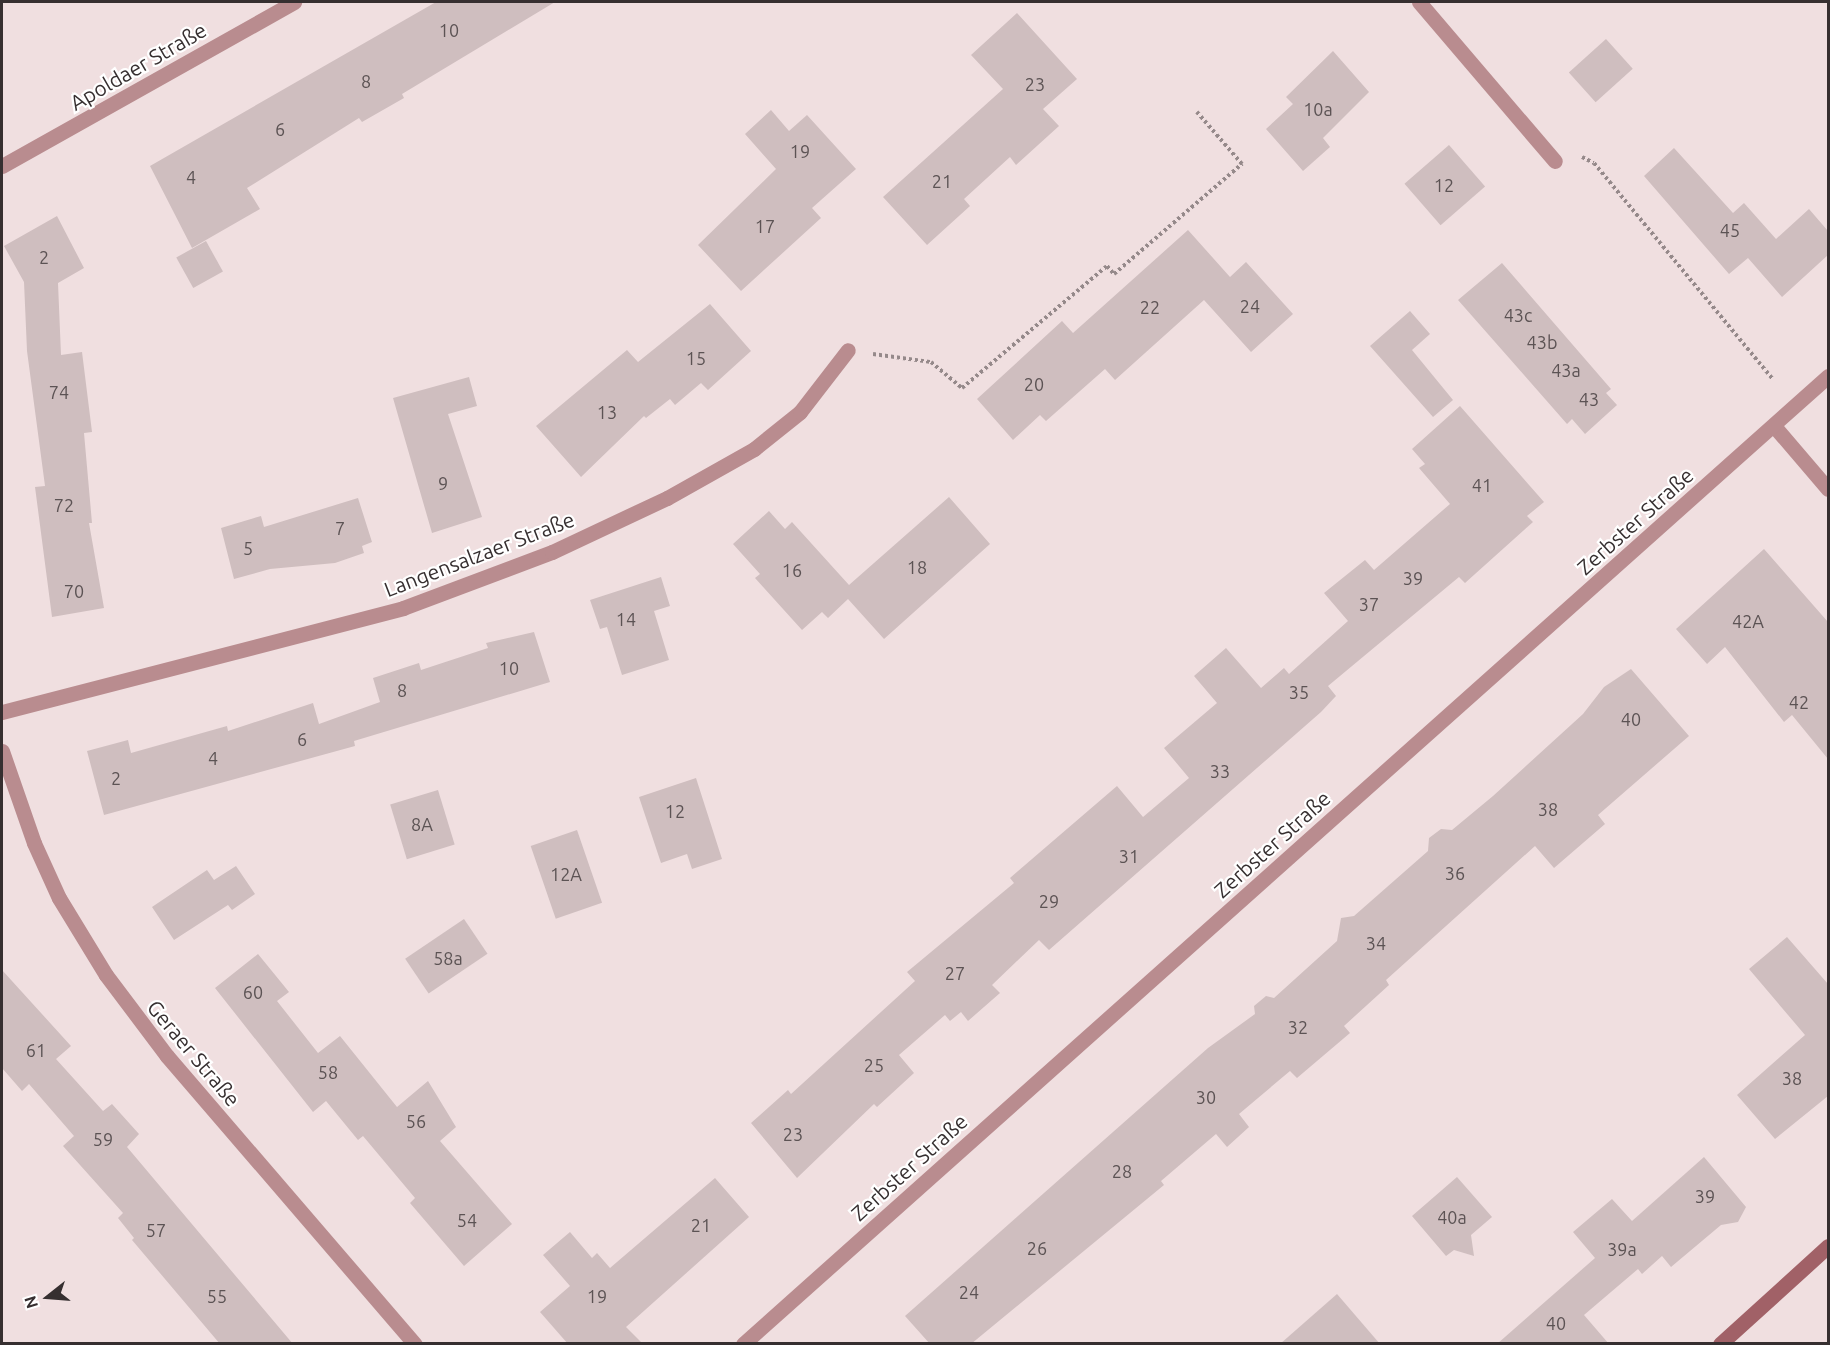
<!DOCTYPE html>
<html>
<head>
<meta charset="utf-8">
<style>
	body { margin:0 }
	#map { position:relative; width:1830px; height:1345px; overflow:hidden; background:#f0dfe0; font-family:Ubuntu,sans-serif }
	div>[style] { position:absolute }
	.building>* { inset:0; background:#cfbebf; transform-origin:0 0 }
	.path>* { height:4px; margin-top:-2px; transform-origin:0; background:repeating-linear-gradient(90deg,#95898a 0 3px,transparent 0 6px) }
	.street>* { height:15px; margin:-7.5px; padding:0 7.5px; transform-origin:7.5px; border-radius:7.5px; background:#b98c8f }
	.secondary>* { height:15px; margin:-7.5px; padding:0 7.5px; transform-origin:7.5px; border-radius:7.5px; background:#a16167 }
	span { translate:-50% -50%; white-space:nowrap; text-align:center; line-height:1.15; -webkit-text-stroke:4.5px #fff; paint-order:stroke }
	.number-label { font-size:18px; color:#5c5354 }
	.number-label span { -webkit-text-stroke-width:0 }
	.street-label { font-size:21px; color:#362f30 }
	.frame { position:absolute; inset:0; border:3px solid #362f30; pointer-events:none }
	.north { position:absolute; left:18px; top:1267px; width:60px; height:60px; -webkit-text-stroke:4px #fff; paint-order:stroke; rotate:253deg; font-size:16px; font-weight:700; line-height:24px; text-align:center; color:#362f30 }
	.north::after { content:''; display:block; margin:auto; width:21px; height:27px; background:#362f30; clip-path:polygon(50% 0,100% 100%,50% 72%,0 100%) }
</style>
</head>
<body>
<div id="map">
	<div class="building">
		<div style="clip-path:polygon(436px 2px,555px 2px,402px 94px,404px 98px,362px 122px,359px 118px,247px 188px,260px 209px,192px 248px,150px 166px)"></div>
		<div style="clip-path:polygon(1017px 13px,1077px 79px,1043px 109px,1059px 126px,1016px 165px,1010px 157px,964px 199px,970px 206px,927px 245px,883px 197px,1003px 89px,971px 55px)"></div>
		<div style="left:1606px;top:39px;width:40px;height:50px;rotate:48deg"></div>
		<div style="clip-path:polygon(1333px 51px,1369px 92px,1323px 138px,1330px 147px,1303px 171px,1266px 129px,1293px 104px,1286px 97px)"></div>
		<div style="clip-path:polygon(771px 110px,789px 131px,807px 115px,856px 169px,812px 208px,821px 218px,741px 291px,698px 245px,776px 169px,745px 134px)"></div>
		<div style="left:1449px;top:145px;width:55px;height:59px;rotate:49deg"></div>
		<div style="clip-path:polygon(1674px 148px,1733px 213px,1744px 203px,1776px 239px,1809px 209px,1828px 231px,1828px 255px,1782px 297px,1748px 258px,1729px 274px,1644px 176px)"></div>
		<div style="clip-path:polygon(57px 216px,84px 268px,58px 283px,61px 355px,82px 352px,92px 432px,84px 433px,92px 523px,89px 523px,104px 608px,52px 617px,35px 487px,45px 486px,27px 351px,24px 282px,4px 246px)"></div>
		<div style="clip-path:polygon(1188px 230px,1230px 277px,1246px 262px,1293px 314px,1251px 352px,1204px 300px,1115px 380px,1105px 369px,1046px 421px,1040px 415px,1013px 440px,977px 399px,1062px 321px,1073px 333px)"></div>
		<div style="left:206px;top:241px;width:35px;height:34px;rotate:61deg"></div>
		<div style="clip-path:polygon(1502px 263px,1611px 389px,1606px 393px,1617px 405px,1585px 434px,1572px 419px,1567px 424px,1458px 300px)"></div>
		<div style="clip-path:polygon(710px 304px,751px 351px,708px 390px,701px 383px,675px 405px,670px 399px,646px 418px,644px 416px,581px 477px,536px 426px,627px 350px,638px 362px)"></div>
		<div style="clip-path:polygon(1410px 311px,1430px 334px,1412px 350px,1453px 400px,1433px 417px,1370px 346px)"></div>
		<div style="clip-path:polygon(469px 377px,477px 406px,448px 414px,482px 517px,432px 533px,393px 398px)"></div>
		<div style="clip-path:polygon(1460px 406px,1544px 502px,1527px 516px,1533px 522px,1465px 583px,1459px 577px,1328px 686px,1336px 696px,1321px 712px,1049px 950px,1039px 940px,992px 985px,1000px 993px,968px 1021px,961px 1012px,950px 1021px,945px 1015px,899px 1055px,914px 1073px,877px 1107px,874px 1104px,797px 1178px,751px 1123px,788px 1090px,791px 1094px,915px 981px,907px 972px,1014px 883px,1010px 878px,1117px 786px,1143px 817px,1189px 778px,1164px 748px,1217px 703px,1194px 676px,1226px 648px,1261px 688px,1284px 668px,1289px 674px,1348px 621px,1324px 593px,1365px 560px,1374px 570px,1450px 504px,1419px 468px,1425px 464px,1412px 449px)"></div>
		<div style="clip-path:polygon(949px 497px,990px 544px,884px 639px,848px 599px,828px 618px,822px 612px,802px 630px,755px 578px,760px 574px,733px 544px,769px 511px,785px 529px,792px 522px,849px 585px)"></div>
		<div style="clip-path:polygon(358px 498px,372px 542px,362px 546px,364px 553px,335px 563px,270px 569px,234px 579px,221px 528px,261px 516px,264px 527px)"></div>
		<div style="clip-path:polygon(1764px 549px,1828px 622px,1828px 759px,1792px 715px,1784px 722px,1725px 647px,1707px 664px,1676px 629px)"></div>
		<div style="clip-path:polygon(661px 577px,670px 606px,654px 611px,669px 660px,622px 675px,607px 627px,600px 629px,590px 600px)"></div>
		<div style="clip-path:polygon(534px 632px,550px 682px,354px 741px,355px 746px,104px 815px,87px 751px,128px 740px,131px 753px,227px 726px,228px 731px,313px 703px,319px 724px,380px 702px,373px 678px,419px 663px,421px 670px,488px 648px,486px 643px)"></div>
		<div style="clip-path:polygon(1631px 669px,1689px 736px,1598px 815px,1605px 824px,1554px 868px,1535px 846px,1386px 980px,1389px 985px,1344px 1026px,1350px 1033px,1297px 1078px,1290px 1071px,1239px 1114px,1249px 1127px,1227px 1147px,1216px 1134px,1161px 1181px,1164px 1185px,971px 1344px,930px 1344px,905px 1316px,1208px 1048px,1255px 1014px,1254px 1006px,1266px 996px,1274px 998px,1337px 941px,1341px 918px,1354px 916px,1428px 851px,1429px 838px,1441px 829px,1452px 830px,1493px 796px,1583px 714px,1604px 687px)"></div>
		<div style="clip-path:polygon(696px 778px,722px 859px,692px 869px,687px 854px,661px 863px,639px 797px)"></div>
		<div style="left:438px;top:790px;width:57px;height:50px;rotate:73deg"></div>
		<div style="left:577px;top:830px;width:77px;height:49px;rotate:71deg"></div>
		<div style="clip-path:polygon(236px 866px,255px 894px,232px 910px,228px 905px,174px 940px,152px 907px,207px 870px,214px 880px)"></div>
		<div style="left:464px;top:919px;width:42px;height:71px;rotate:56deg"></div>
		<div style="clip-path:polygon(1787px 937px,1828px 984px,1828px 1096px,1775px 1139px,1737px 1095px,1805px 1035px,1749px 969px)"></div>
		<div style="clip-path:polygon(258px 954px,289px 992px,277px 1001px,318px 1053px,340px 1036px,397px 1107px,428px 1081px,456px 1127px,440px 1141px,512px 1224px,464px 1266px,410px 1203px,415px 1198px,363px 1136px,358px 1140px,326px 1101px,313px 1112px,215px 988px)"></div>
		<div style="clip-path:polygon(2px 970px,71px 1046px,56px 1059px,103px 1111px,112px 1104px,139px 1134px,127px 1147px,293px 1344px,220px 1344px,132px 1240px,134px 1238px,118px 1218px,123px 1213px,63px 1146px,74px 1136px,29px 1084px,22px 1091px,2px 1068px)"></div>
		<div style="clip-path:polygon(1704px 1157px,1746px 1207px,1738px 1222px,1721px 1225px,1671px 1267px,1662px 1256px,1642px 1274px,1638px 1269px,1584px 1315px,1609px 1344px,1497px 1344px,1595px 1258px,1573px 1232px,1612px 1199px,1632px 1221px)"></div>
		<div style="clip-path:polygon(1457px 1177px,1492px 1217px,1471px 1235px,1474px 1256px,1454px 1250px,1446px 1256px,1412px 1216px)"></div>
		<div style="clip-path:polygon(715px 1178px,749px 1217px,626px 1327px,643px 1344px,568px 1344px,540px 1312px,570px 1286px,543px 1255px,570px 1232px,592px 1258px,597px 1253px,610px 1268px)"></div>
		<div style="clip-path:polygon(1337px 1294px,1380px 1344px,1280px 1344px)"></div>
	</div>
	<div class="path">
		<div style="left:1582px;top:157px;width:13px;rotate:27deg"></div>
		<div style="left:1594px;top:163px;width:281px;rotate:50.4deg"></div>
		<div style="left:873px;top:354px;width:59px;rotate:7.9deg"></div>
		<div style="left:931px;top:362px;width:40px;rotate:40deg"></div>
		<div style="left:962px;top:388px;width:189px;rotate:-40.1deg"></div>
		<div style="left:1107px;top:266px;width:11px;rotate:49deg"></div>
		<div style="left:1114px;top:274px;width:169px;rotate:-40.7deg"></div>
		<div style="left:1242px;top:164px;width:69px;rotate:-130.9deg"></div>
	</div>
	<div class="street">
		<div style="left:1419px;top:2px;width:209px;rotate:49.5deg"></div>
		<div style="left:2px;top:166px;width:335px;rotate:-29.3deg"></div>
		<div style="left:1774px;top:426px;width:83px;rotate:49.4deg"></div>
		<div style="left:2px;top:712px;width:414px;rotate:-14.5deg"></div>
		<div style="left:403px;top:608px;width:159px;rotate:-20.6deg"></div>
		<div style="left:552px;top:552px;width:127px;rotate:-25.2deg"></div>
		<div style="left:667px;top:498px;width:100px;rotate:-29.4deg"></div>
		<div style="left:754px;top:449px;width:59px;rotate:-38.8deg"></div>
		<div style="left:800px;top:412px;width:78px;rotate:-52.3deg"></div>
		<div style="left:2px;top:751px;width:97px;rotate:70.8deg"></div>
		<div style="left:34px;top:843px;width:60px;rotate:65.6deg"></div>
		<div style="left:59px;top:898px;width:90px;rotate:58.6deg"></div>
		<div style="left:106px;top:975px;width:101px;rotate:53deg"></div>
		<div style="left:167px;top:1056px;width:380px;rotate:49.3deg"></div>
		<div style="left:743px;top:1344px;width:1454px;rotate:-41.74deg"></div>
	</div>
	<div class="secondary">
		<div style="left:1720px;top:1344px;width:146px;rotate:-42.2deg"></div>
	</div>
	<div class="number-label">
		<span style="left:449px;top:30px">10</span>
		<span style="left:366px;top:81px">8</span>
		<span style="left:1035px;top:84px">23</span>
		<span style="left:1318px;top:109px">10a</span>
		<span style="left:280px;top:129px">6</span>
		<span style="left:800px;top:151px">19</span>
		<span style="left:191px;top:177px">4</span>
		<span style="left:942px;top:181px">21</span>
		<span style="left:1444px;top:185px">12</span>
		<span style="left:765px;top:226px">17</span>
		<span style="left:1730px;top:230px">45</span>
		<span style="left:44px;top:257px">2</span>
		<span style="left:1250px;top:306px">24</span>
		<span style="left:1150px;top:307px">22</span>
		<span style="left:1518px;top:315px">43c</span>
		<span style="left:1542px;top:342px">43b</span>
		<span style="left:696px;top:358px">15</span>
		<span style="left:1566px;top:370px">43a</span>
		<span style="left:1034px;top:384px">20</span>
		<span style="left:59px;top:392px">74</span>
		<span style="left:1589px;top:399px">43</span>
		<span style="left:607px;top:412px">13</span>
		<span style="left:443px;top:483px">9</span>
		<span style="left:1482px;top:485px">41</span>
		<span style="left:64px;top:505px">72</span>
		<span style="left:340px;top:528px">7</span>
		<span style="left:248px;top:548px">5</span>
		<span style="left:917px;top:567px">18</span>
		<span style="left:792px;top:570px">16</span>
		<span style="left:1413px;top:578px">39</span>
		<span style="left:74px;top:591px">70</span>
		<span style="left:1369px;top:604px">37</span>
		<span style="left:626px;top:619px">14</span>
		<span style="left:1748px;top:621px">42A</span>
		<span style="left:509px;top:668px">10</span>
		<span style="left:402px;top:690px">8</span>
		<span style="left:1299px;top:692px">35</span>
		<span style="left:1799px;top:702px">42</span>
		<span style="left:1631px;top:719px">40</span>
		<span style="left:302px;top:739px">6</span>
		<span style="left:213px;top:758px">4</span>
		<span style="left:1220px;top:771px">33</span>
		<span style="left:116px;top:778px">2</span>
		<span style="left:1548px;top:809px">38</span>
		<span style="left:675px;top:811px">12</span>
		<span style="left:422px;top:824px">8A</span>
		<span style="left:1129px;top:856px">31</span>
		<span style="left:1455px;top:873px">36</span>
		<span style="left:566px;top:874px">12A</span>
		<span style="left:1049px;top:901px">29</span>
		<span style="left:1376px;top:943px">34</span>
		<span style="left:448px;top:958px">58a</span>
		<span style="left:955px;top:973px">27</span>
		<span style="left:253px;top:992px">60</span>
		<span style="left:1298px;top:1027px">32</span>
		<span style="left:36px;top:1050px">61</span>
		<span style="left:874px;top:1065px">25</span>
		<span style="left:328px;top:1072px">58</span>
		<span style="left:1792px;top:1078px">38</span>
		<span style="left:1206px;top:1097px">30</span>
		<span style="left:416px;top:1121px">56</span>
		<span style="left:793px;top:1134px">23</span>
		<span style="left:103px;top:1139px">59</span>
		<span style="left:1122px;top:1171px">28</span>
		<span style="left:1705px;top:1196px">39</span>
		<span style="left:1452px;top:1217px">40a</span>
		<span style="left:467px;top:1220px">54</span>
		<span style="left:701px;top:1225px">21</span>
		<span style="left:156px;top:1230px">57</span>
		<span style="left:1037px;top:1248px">26</span>
		<span style="left:1622px;top:1249px">39a</span>
		<span style="left:969px;top:1292px">24</span>
		<span style="left:217px;top:1296px">55</span>
		<span style="left:597px;top:1296px">19</span>
		<span style="left:1556px;top:1323px">40</span>
	</div>
	<div class="street-label">
		<span style="left:138px;top:66px;rotate:-30deg">Apoldaer Straße</span>
		<span style="left:1635px;top:521px;rotate:-42deg">Zerbster Straße</span>
		<span style="left:479px;top:554px;rotate:-21deg">Langensalzaer Straße</span>
		<span style="left:1272px;top:844px;rotate:-42deg">Zerbster Straße</span>
		<span style="left:194px;top:1053px;rotate:50deg">Geraer Straße</span>
		<span style="left:909px;top:1167px;rotate:-42deg">Zerbster Straße</span>
	</div>
	<div class="frame"></div>
	<div class="north">N</div>
</div>
</body>
</html>
